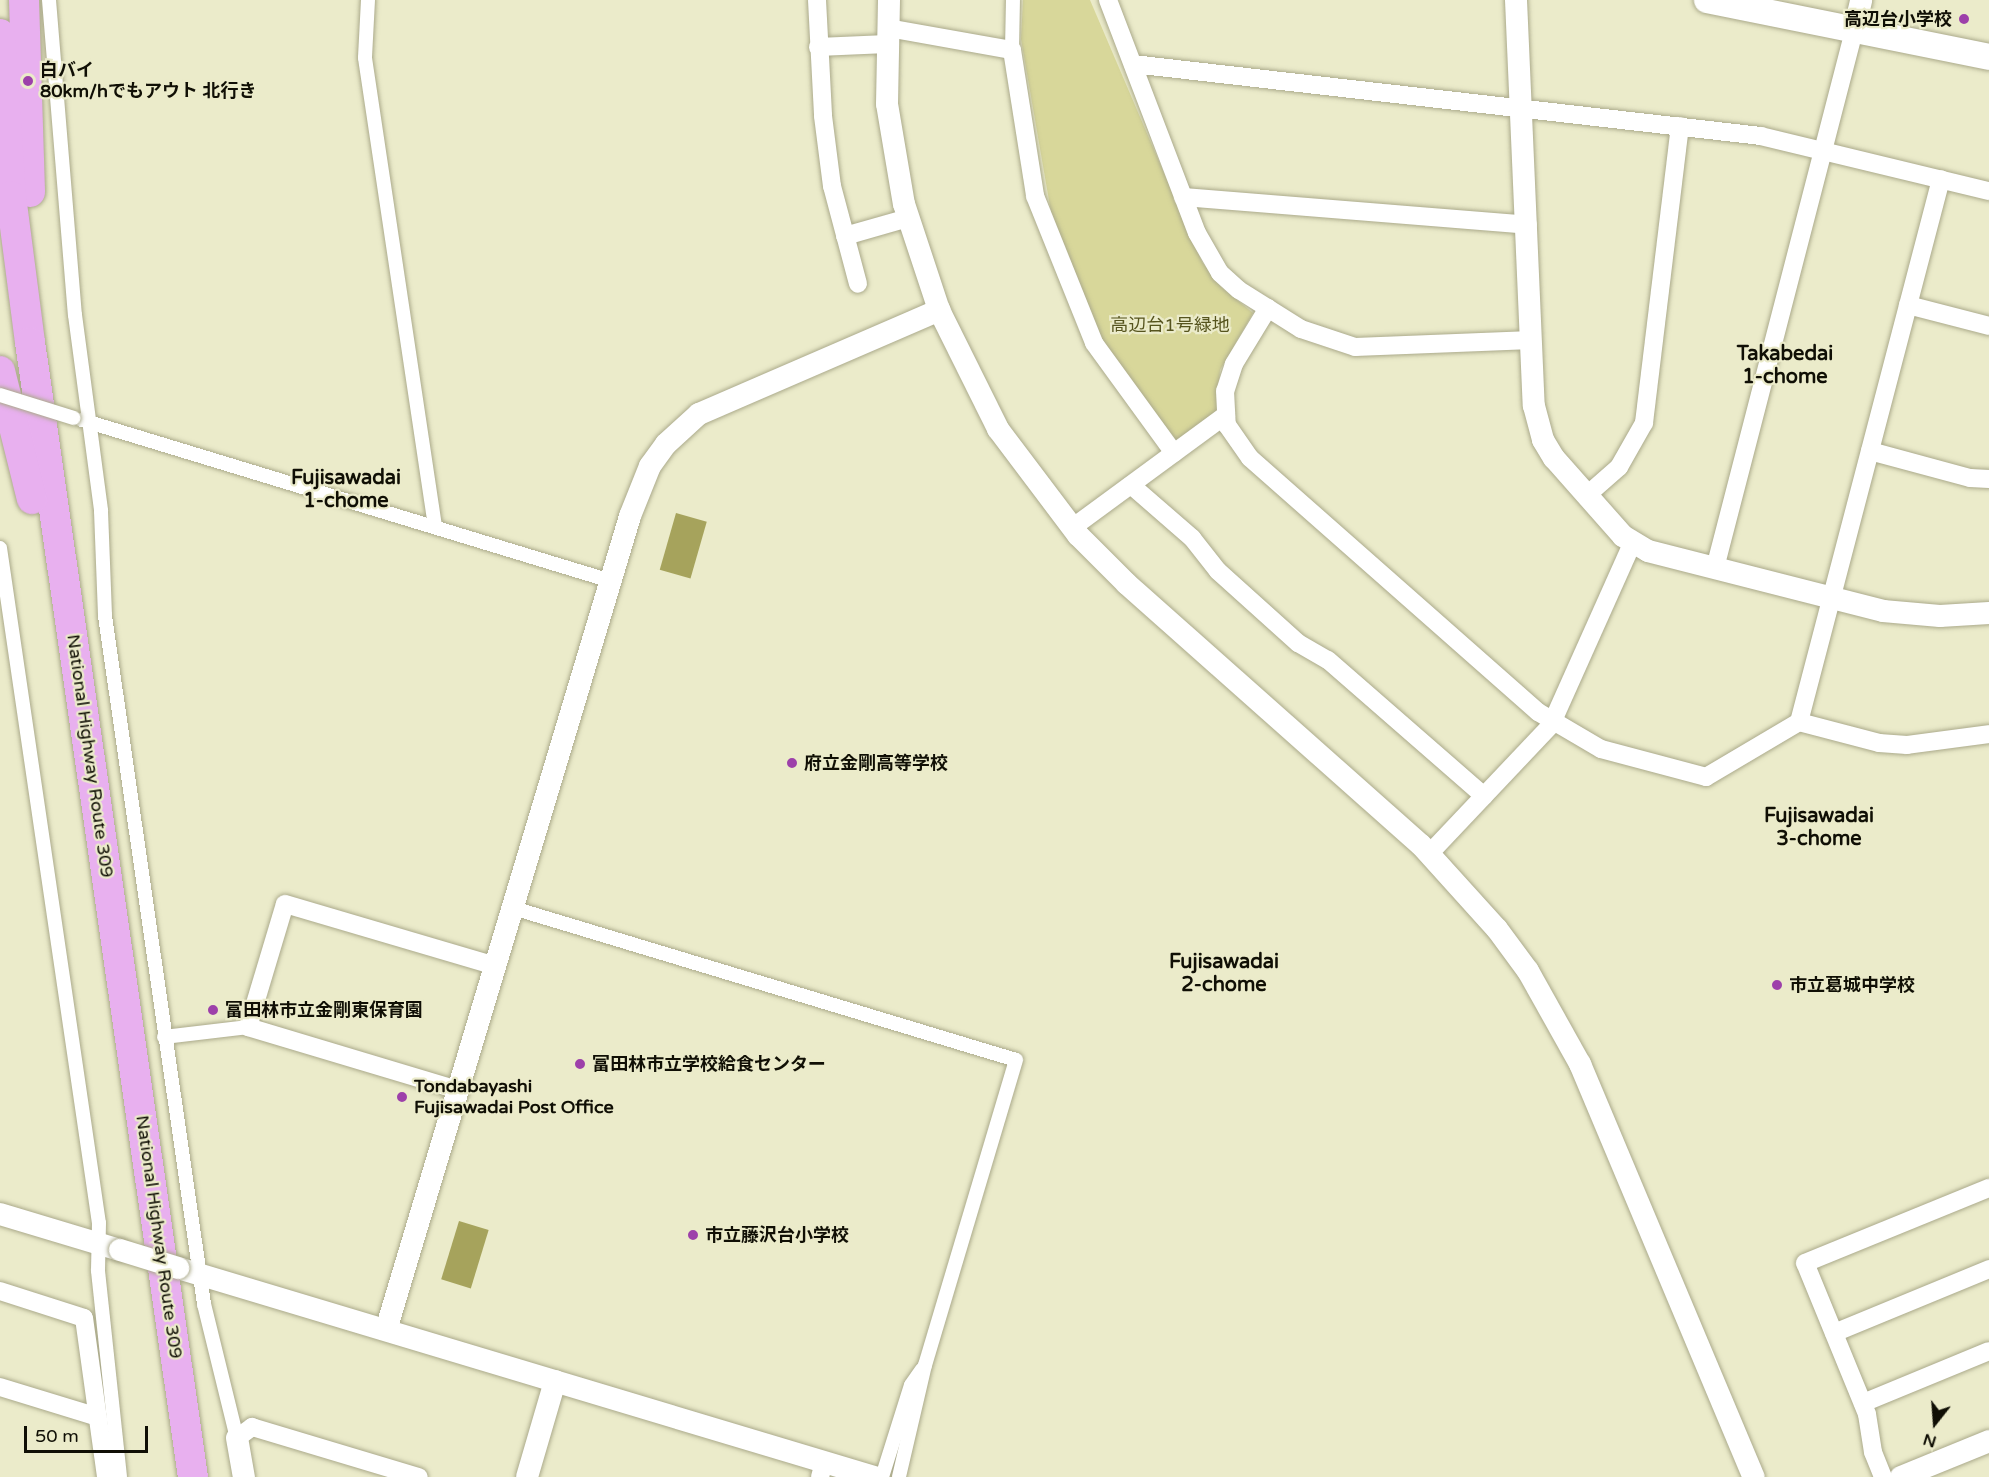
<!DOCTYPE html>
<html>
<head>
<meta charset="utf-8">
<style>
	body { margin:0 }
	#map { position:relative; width:1989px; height:1477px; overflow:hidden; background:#ebebca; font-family:"Varela Round","Noto Sans JP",sans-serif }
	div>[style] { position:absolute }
	.green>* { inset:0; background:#d8d79a }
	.water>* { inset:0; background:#a6a35c; transform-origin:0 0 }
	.roads { filter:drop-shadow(0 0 2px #abaa8b) drop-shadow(0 0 2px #abaa8b) }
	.pedestrian>* { height:14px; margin:-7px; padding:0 7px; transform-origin:7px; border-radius:7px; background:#fff }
	.minor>* { height:18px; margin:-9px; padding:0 9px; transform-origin:9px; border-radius:9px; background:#fff }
	.tertiary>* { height:22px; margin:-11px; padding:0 11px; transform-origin:11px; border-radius:11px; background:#fff }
	.secondary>* { height:26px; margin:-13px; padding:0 13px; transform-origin:13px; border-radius:13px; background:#fff }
	.trunk>* { height:30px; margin:-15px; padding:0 15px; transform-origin:15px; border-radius:15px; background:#e8b0ef }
	.bridges { filter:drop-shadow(0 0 2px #abaa8b) drop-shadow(0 0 2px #abaa8b) }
	.pedestrian-bridge>* { height:14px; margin:-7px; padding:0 7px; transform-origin:7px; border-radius:7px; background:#fff }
	.tertiary-bridge>* { height:22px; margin:-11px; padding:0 11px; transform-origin:11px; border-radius:11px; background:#fff }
	.dots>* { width:16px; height:16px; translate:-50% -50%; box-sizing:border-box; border:3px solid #ebebca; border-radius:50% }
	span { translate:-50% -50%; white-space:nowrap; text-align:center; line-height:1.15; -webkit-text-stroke:4.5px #ebebca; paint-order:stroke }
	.poi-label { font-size:18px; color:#100f05; font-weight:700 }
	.right { translate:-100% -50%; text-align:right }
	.left { translate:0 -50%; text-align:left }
	.park-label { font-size:18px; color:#56541e }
	.street-label { font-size:18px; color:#100f05 }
	.neighbourhood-label { font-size:20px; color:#100f05; font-weight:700 }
	.north { position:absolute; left:1905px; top:1393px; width:60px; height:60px; -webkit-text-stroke:4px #ebebca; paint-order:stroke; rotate:197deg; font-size:16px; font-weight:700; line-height:24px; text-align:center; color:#100f05 }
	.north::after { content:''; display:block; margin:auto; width:21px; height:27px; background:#100f05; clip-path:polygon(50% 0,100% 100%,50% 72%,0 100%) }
	.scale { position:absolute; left:24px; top:1426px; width:124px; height:27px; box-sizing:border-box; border:3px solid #100f05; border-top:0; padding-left:8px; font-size:18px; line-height:21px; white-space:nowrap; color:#100f05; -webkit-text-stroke:4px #ebebca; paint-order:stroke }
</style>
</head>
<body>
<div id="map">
	<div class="green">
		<div style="clip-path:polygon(1023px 0,1090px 0,1202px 262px,1221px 287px,1253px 313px,1220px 370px,1217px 410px,1177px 441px,1099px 339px,1051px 212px,1021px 39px)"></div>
	</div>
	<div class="water">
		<div style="left:676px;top:513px;width:32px;height:59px;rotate:16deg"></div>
		<div style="left:459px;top:1221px;width:31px;height:61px;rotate:17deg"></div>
	</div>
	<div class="roads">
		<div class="pedestrian">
			<div style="left:49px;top:0;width:316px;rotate:85.3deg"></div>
			<div style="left:75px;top:315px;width:198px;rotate:82.4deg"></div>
			<div style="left:101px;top:511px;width:105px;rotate:87.8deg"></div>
			<div style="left:105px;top:616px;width:695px;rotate:81.81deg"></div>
			<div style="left:204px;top:1304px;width:138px;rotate:76.2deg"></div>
			<div style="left:368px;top:0;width:58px;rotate:93deg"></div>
			<div style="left:365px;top:58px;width:474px;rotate:81.5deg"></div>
			<div style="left:1012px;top:50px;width:50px;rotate:-88.9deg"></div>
			<div style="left:82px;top:420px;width:553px;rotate:16.93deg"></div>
			<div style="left:0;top:548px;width:682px;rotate:81.66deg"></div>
			<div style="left:99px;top:1223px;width:48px;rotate:91.2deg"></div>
			<div style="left:98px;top:1271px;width:207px;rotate:83.9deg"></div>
			<div style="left:513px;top:908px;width:525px;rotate:16.81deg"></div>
			<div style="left:1016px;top:1060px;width:318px;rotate:106.6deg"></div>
			<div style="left:925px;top:1365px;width:115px;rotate:103.1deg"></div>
			<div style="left:164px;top:1037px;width:85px;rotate:-6.8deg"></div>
			<div style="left:882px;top:1477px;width:96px;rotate:-72.5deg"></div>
			<div style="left:911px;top:1385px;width:19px;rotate:-55deg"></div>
		</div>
		<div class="minor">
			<div style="left:817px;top:0;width:116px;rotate:87deg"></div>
			<div style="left:823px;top:116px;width:71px;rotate:82.7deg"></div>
			<div style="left:832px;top:186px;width:101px;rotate:75.1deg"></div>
			<div style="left:1108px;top:0;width:249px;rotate:69.1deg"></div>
			<div style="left:1197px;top:233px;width:46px;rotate:60.1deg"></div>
			<div style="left:1220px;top:273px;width:25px;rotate:42deg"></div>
			<div style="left:1239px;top:290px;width:73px;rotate:32.2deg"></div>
			<div style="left:1301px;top:329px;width:57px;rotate:18.4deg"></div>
			<div style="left:1355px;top:347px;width:177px;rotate:-2.3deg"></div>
			<div style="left:888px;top:28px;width:126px;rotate:10.1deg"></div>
			<div style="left:1012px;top:50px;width:148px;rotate:81deg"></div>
			<div style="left:1035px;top:196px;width:158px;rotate:68.1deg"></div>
			<div style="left:1094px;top:343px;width:136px;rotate:54deg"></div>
			<div style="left:818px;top:47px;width:69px;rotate:-2.5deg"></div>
			<div style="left:1133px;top:64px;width:632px;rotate:6.54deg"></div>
			<div style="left:1761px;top:136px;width:235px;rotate:13.6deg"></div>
			<div style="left:1183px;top:197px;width:346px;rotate:4.6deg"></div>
			<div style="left:845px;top:236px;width:66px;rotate:-15.9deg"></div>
			<div style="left:1908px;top:305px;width:84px;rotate:14.5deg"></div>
			<div style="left:1268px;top:308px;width:66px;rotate:121.3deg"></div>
			<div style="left:1234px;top:364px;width:28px;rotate:108deg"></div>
			<div style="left:1225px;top:391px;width:34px;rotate:87deg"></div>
			<div style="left:1227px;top:425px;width:40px;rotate:55.1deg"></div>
			<div style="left:1250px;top:458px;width:384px;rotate:41.4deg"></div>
			<div style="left:1538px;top:712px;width:73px;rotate:30.4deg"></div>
			<div style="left:1601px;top:749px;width:109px;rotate:14.9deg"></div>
			<div style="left:1706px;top:777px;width:108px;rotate:-30.6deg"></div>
			<div style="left:1799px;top:722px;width:561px;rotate:-75.34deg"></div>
			<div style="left:1870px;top:451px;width:104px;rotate:15.1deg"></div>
			<div style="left:1970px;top:478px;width:19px;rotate:3deg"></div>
			<div style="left:1131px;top:485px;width:81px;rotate:41deg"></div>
			<div style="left:1192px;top:538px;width:42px;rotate:51.8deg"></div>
			<div style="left:1218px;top:571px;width:108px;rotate:42deg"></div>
			<div style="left:1298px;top:643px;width:34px;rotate:30deg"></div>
			<div style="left:1328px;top:660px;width:207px;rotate:41.1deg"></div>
			<div style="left:1586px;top:496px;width:44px;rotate:-41.3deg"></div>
			<div style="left:1619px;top:467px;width:51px;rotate:-60.4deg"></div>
			<div style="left:1644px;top:423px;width:299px;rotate:-83.1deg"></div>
			<div style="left:1072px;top:528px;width:191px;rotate:-36.3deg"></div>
			<div style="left:1715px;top:568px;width:559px;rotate:-75.49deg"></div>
			<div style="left:1799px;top:722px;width:83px;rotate:14.7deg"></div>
			<div style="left:1879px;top:743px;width:28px;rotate:4deg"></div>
			<div style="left:1907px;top:745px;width:83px;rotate:-7.6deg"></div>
			<div style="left:1430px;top:853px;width:176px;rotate:-46.6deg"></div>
			<div style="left:1551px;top:725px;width:198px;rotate:-65.9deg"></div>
			<div style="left:458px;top:1090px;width:219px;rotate:-163.3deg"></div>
			<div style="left:248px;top:1027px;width:128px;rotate:-73.3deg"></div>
			<div style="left:285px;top:904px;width:219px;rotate:16.4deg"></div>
			<div style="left:0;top:1291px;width:88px;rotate:17.8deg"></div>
			<div style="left:84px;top:1318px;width:161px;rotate:82.1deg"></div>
			<div style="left:1834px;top:1333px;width:168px;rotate:-22.4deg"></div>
			<div style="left:0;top:1387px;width:102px;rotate:17deg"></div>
			<div style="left:1863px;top:1403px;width:136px;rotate:-22.4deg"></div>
			<div style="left:237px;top:1438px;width:19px;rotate:-36deg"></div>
			<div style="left:252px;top:1427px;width:174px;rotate:16.7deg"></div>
			<div style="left:820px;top:1477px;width:16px;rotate:-75deg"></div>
			<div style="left:1883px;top:1477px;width:27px;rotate:-112deg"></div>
			<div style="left:1873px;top:1452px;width:38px;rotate:-99deg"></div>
			<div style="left:1867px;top:1414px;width:163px;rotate:-112.3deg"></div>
			<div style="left:1805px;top:1263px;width:199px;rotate:-22.2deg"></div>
		</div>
		<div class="tertiary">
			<div style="left:889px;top:0;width:104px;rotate:91.1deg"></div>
			<div style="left:887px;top:104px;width:101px;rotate:80.4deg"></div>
			<div style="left:904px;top:204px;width:112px;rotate:71.7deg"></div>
			<div style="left:939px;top:310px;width:133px;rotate:63.6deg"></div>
			<div style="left:998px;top:429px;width:133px;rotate:53deg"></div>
			<div style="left:1078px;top:535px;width:69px;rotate:45deg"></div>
			<div style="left:1127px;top:584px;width:393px;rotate:41.6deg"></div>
			<div style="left:1421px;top:845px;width:113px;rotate:47.9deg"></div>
			<div style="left:1497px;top:929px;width:52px;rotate:53.6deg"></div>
			<div style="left:1528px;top:971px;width:107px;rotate:60.8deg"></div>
			<div style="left:1580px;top:1064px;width:448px;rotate:67.2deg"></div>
			<div style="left:1516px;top:0;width:406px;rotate:87.5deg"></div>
			<div style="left:1534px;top:406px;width:35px;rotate:75deg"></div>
			<div style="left:1543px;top:440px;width:21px;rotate:59deg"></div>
			<div style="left:1554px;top:458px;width:104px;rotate:48.5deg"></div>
			<div style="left:1623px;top:536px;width:29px;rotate:31deg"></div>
			<div style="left:1648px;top:551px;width:243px;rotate:14.3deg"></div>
			<div style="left:1883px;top:611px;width:57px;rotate:5deg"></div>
			<div style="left:1940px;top:616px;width:49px;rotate:-3.5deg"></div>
			<div style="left:1855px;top:27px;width:28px;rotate:-77deg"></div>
			<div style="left:0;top:1214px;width:125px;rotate:16.7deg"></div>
			<div style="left:178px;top:1268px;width:727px;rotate:16.71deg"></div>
			<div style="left:386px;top:1330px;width:850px;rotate:-73.31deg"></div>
			<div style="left:630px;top:516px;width:54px;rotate:-68.2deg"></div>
			<div style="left:650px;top:466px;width:27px;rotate:-54deg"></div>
			<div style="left:666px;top:444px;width:45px;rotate:-42.3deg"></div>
			<div style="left:699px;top:414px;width:262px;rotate:-23.4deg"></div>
			<div style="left:237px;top:1438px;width:40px;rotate:80deg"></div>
			<div style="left:527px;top:1477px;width:100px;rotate:-73.7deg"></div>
			<div style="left:1901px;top:1477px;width:95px;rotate:-22.2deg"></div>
		</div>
		<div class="secondary">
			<div style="left:1707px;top:0;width:288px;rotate:11.4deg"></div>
		</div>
		<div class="trunk">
			<div style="left:24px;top:0;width:192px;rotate:88.2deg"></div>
			<div style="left:0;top:34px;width:162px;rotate:86.1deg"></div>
			<div style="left:11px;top:196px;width:147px;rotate:82.6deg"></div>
			<div style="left:30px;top:342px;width:1147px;rotate:81.83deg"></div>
			<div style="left:0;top:371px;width:132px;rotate:76deg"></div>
		</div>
	</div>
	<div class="bridges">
		<div class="pedestrian-bridge">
			<div style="left:0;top:395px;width:77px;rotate:17.3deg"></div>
		</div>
		<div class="tertiary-bridge">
			<div style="left:120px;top:1250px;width:61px;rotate:17.2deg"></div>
		</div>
	</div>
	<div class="dots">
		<div style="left:1964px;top:19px;background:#9d40aa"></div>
		<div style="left:28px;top:81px;background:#9d40aa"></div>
		<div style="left:792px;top:763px;background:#9d40aa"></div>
		<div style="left:1777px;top:985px;background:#9d40aa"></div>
		<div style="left:213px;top:1010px;background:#9d40aa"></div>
		<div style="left:580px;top:1064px;background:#9d40aa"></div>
		<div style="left:402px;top:1097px;background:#9d40aa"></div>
		<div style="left:693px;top:1235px;background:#9d40aa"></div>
	</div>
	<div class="poi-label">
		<span class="right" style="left:1952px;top:19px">高辺台小学校</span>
		<span class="left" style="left:40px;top:81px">白バイ<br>80km/hでもアウト 北行き</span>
		<span class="left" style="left:804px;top:763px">府立金剛高等学校</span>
		<span class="left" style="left:1789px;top:985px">市立葛城中学校</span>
		<span class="left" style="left:225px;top:1010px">富田林市立金剛東保育園</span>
		<span class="left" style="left:592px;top:1064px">富田林市立学校給食センター</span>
		<span class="left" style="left:414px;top:1097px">Tondabayashi<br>Fujisawadai Post Office</span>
		<span class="left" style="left:705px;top:1235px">市立藤沢台小学校</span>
	</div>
	<div class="park-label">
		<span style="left:1170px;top:325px">高辺台1号緑地</span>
	</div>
	<div class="street-label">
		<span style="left:90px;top:756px;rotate:82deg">National Highway Route 309</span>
		<span style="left:159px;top:1237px;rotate:82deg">National Highway Route 309</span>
	</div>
	<div class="neighbourhood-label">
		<span style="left:1785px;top:366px">Takabedai<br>1-chome</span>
		<span style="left:346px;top:490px">Fujisawadai<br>1-chome</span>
		<span style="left:1819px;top:828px">Fujisawadai<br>3-chome</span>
		<span style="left:1224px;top:974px">Fujisawadai<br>2-chome</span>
	</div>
	<div class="north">N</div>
	<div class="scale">50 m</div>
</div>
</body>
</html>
